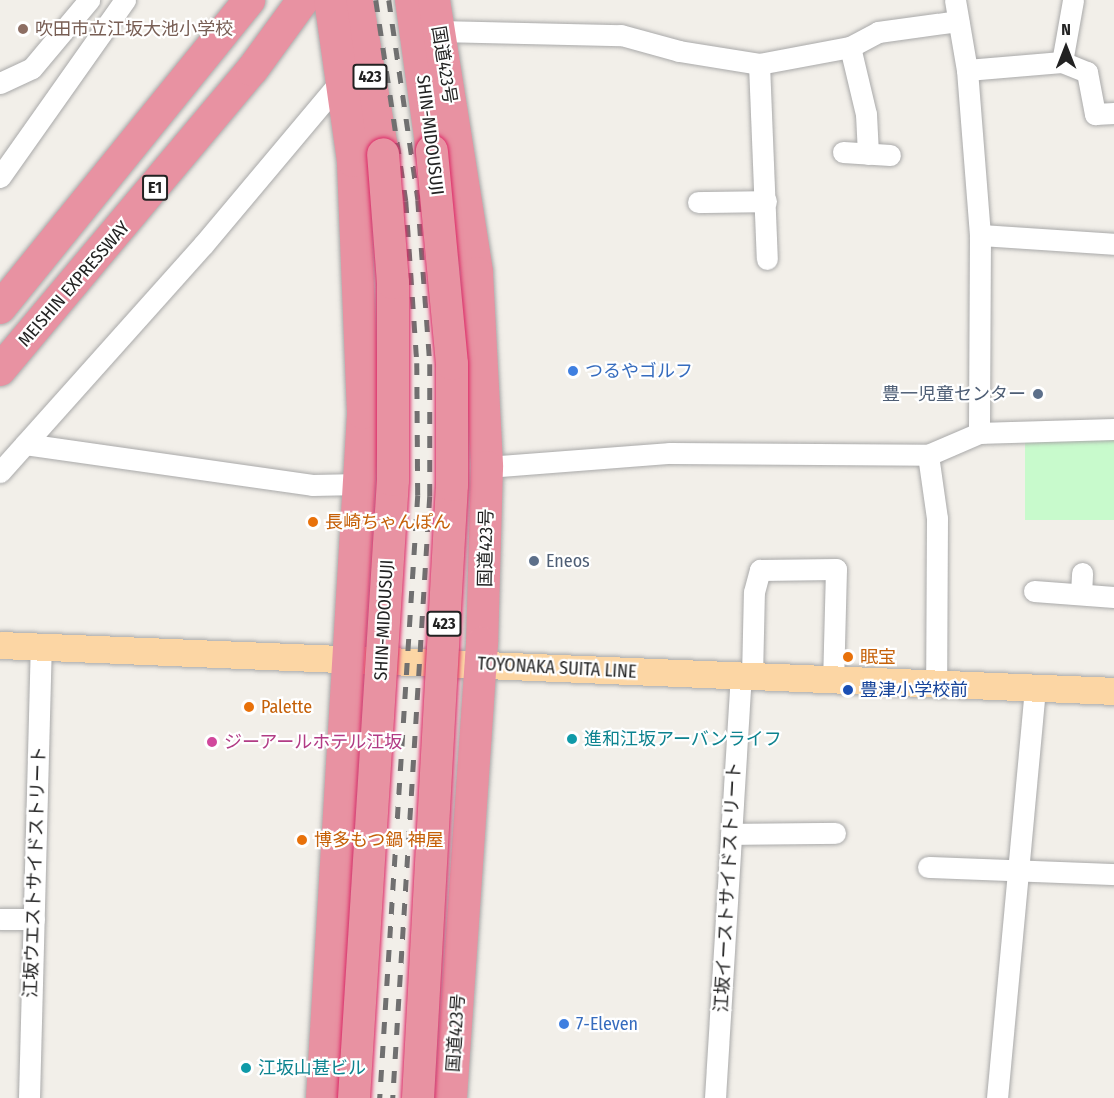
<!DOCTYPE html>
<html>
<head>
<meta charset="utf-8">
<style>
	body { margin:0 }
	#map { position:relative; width:1114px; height:1098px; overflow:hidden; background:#f2efe9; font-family:"Fira Sans Condensed","Noto Sans JP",sans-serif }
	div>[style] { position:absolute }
	.park>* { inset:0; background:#c8facc; transform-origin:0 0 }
	.roads { filter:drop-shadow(0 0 2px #a9a9a9) drop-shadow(0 0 2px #a9a9a9) }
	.minor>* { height:21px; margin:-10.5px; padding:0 10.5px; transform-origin:10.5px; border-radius:10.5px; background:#fff }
	.major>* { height:27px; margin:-13.5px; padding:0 13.5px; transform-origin:13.5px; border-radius:13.5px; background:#fcd6a4 }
	.highway>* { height:32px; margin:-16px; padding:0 16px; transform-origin:16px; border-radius:16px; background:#e892a2 }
	.rail>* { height:4.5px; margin-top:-2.25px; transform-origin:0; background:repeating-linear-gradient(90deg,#707070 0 12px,transparent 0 24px) }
	.bridges { filter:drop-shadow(0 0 2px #dc2a67) drop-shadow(0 0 2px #dc2a67) }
	.highway-bridge>* { height:32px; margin:-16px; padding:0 16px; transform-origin:16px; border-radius:16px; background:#e892a2 }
	.dots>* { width:16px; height:16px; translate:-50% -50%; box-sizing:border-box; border:3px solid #fff; border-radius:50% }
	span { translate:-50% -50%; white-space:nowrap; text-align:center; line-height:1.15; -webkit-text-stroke:4.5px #fff; paint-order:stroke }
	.shield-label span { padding:2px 4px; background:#fff; border:2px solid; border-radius:4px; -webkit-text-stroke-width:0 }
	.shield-label { font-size:16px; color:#222; font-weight:700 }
	.education-label { font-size:18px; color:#785e54 }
	.left { translate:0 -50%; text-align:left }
	.street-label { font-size:18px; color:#222 }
	.shop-label { font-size:18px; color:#366cbe }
	.service-label { font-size:18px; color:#4e5e75 }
	.right { translate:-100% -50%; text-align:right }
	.food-label { font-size:18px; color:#c56008 }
	.transit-label { font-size:18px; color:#164399 }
	.culture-label { font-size:18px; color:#0d838f }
	.hotel-label { font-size:18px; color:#b23c85 }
	.north { position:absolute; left:1036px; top:18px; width:60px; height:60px; -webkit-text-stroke:4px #fff; paint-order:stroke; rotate:0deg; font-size:16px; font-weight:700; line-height:24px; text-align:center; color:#222 }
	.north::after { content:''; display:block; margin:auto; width:21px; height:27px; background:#222; clip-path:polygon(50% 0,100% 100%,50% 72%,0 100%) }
</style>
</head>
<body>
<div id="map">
	<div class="park">
		<div style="left:1114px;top:435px;width:85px;height:89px;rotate:90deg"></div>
	</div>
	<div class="roads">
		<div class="minor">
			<div style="left:955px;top:0;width:71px;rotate:80.3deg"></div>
			<div style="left:967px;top:70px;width:166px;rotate:85.5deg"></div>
			<div style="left:980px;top:235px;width:198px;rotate:90.3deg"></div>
			<div style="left:438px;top:31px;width:183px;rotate:1.3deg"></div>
			<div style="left:621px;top:35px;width:60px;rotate:15.4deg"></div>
			<div style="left:679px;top:51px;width:81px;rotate:9.2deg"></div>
			<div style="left:759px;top:64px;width:93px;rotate:-10.6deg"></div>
			<div style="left:850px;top:47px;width:32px;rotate:-28deg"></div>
			<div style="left:878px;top:32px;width:81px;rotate:-7.8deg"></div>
			<div style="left:850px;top:47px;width:69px;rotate:76.6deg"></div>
			<div style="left:866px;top:114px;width:40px;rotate:87.1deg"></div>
			<div style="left:1062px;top:62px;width:63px;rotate:-79.9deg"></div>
			<div style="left:759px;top:64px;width:195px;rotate:87.7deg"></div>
			<div style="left:967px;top:70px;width:95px;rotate:-4.8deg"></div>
			<div style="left:1062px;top:62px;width:27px;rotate:22deg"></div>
			<div style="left:1087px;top:72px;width:43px;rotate:79.2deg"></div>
			<div style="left:1095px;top:114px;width:19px;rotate:-3deg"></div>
			<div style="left:0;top:83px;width:35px;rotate:-25deg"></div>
			<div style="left:32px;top:68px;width:89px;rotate:-50deg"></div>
			<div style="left:843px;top:152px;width:47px;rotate:3.7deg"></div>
			<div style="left:0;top:177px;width:217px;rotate:-54.8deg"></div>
			<div style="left:698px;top:202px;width:68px;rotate:-0.8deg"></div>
			<div style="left:980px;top:235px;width:134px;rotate:3.8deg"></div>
			<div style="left:25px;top:444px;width:290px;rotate:8.1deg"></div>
			<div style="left:312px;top:485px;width:49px;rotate:-1.2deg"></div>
			<div style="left:928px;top:455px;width:64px;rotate:81.9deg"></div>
			<div style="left:937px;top:518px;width:167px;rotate:90.3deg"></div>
			<div style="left:487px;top:467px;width:184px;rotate:-4.4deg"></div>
			<div style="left:670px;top:453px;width:258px;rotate:0.4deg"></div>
			<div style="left:928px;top:455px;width:56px;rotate:-23.3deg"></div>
			<div style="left:979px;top:433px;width:135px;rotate:-1.7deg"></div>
			<div style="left:0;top:472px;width:305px;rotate:-48.2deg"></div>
			<div style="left:203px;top:245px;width:218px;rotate:-50deg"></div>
			<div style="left:1034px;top:591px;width:80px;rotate:4.3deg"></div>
			<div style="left:1081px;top:594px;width:21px;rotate:-87deg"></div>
			<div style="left:752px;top:677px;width:85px;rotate:-88.7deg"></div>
			<div style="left:754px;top:592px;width:23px;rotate:-75deg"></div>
			<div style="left:760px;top:570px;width:76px;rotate:-0.8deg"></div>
			<div style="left:836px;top:569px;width:111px;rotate:91.5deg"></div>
			<div style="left:731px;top:834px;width:104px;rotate:-0.6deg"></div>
			<div style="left:928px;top:867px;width:186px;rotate:2.2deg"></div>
			<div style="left:0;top:919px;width:34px"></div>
			<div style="left:29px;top:1098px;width:452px;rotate:-88.5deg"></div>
			<div style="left:715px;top:1098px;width:422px;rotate:-86.5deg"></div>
			<div style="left:997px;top:1098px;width:412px;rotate:-84.7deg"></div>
		</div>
		<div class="major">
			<div style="left:0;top:645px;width:1115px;rotate:2.36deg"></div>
		</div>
		<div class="highway">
			<div style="left:357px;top:0;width:156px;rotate:80.4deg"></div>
			<div style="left:411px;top:0;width:152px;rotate:82.1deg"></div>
			<div style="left:434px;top:0;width:276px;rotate:81deg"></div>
			<div style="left:477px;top:273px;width:194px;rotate:87deg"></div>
			<div style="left:487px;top:467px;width:176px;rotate:91.6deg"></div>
			<div style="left:482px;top:643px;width:456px;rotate:93.9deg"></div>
			<div style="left:0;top:308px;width:396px;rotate:-51deg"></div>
			<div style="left:0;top:370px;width:392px;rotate:-50deg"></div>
			<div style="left:252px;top:70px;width:87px;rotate:-53.9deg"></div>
			<div style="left:322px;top:1098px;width:686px;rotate:-86.57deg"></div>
			<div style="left:363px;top:413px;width:252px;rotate:-92.3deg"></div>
			<div style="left:353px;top:161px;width:163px;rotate:-98.1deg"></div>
		</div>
	</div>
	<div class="rail">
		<div style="left:376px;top:0;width:203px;rotate:81.5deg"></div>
		<div style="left:406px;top:201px;width:162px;rotate:86.1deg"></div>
		<div style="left:417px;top:363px;width:132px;rotate:89.6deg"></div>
		<div style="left:418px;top:495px;width:604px;rotate:93.61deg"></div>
		<div style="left:389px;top:0;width:202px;rotate:81.7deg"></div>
		<div style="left:418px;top:200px;width:164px;rotate:85.8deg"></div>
		<div style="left:430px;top:364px;width:132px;rotate:90deg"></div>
		<div style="left:430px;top:496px;width:603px;rotate:93.52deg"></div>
	</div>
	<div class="bridges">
		<div class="highway-bridge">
			<div style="left:354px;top:1098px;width:619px;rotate:-86.39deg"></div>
			<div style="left:393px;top:480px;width:197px;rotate:-90deg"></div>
			<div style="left:393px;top:283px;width:129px;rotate:-94.4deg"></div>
			<div style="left:418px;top:1098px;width:614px;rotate:-86.83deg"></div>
			<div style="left:452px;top:485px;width:121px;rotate:-90deg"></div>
			<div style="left:452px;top:364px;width:214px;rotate:-95.4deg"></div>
		</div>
	</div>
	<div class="dots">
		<div style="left:23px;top:29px;background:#8d6e63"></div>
		<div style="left:573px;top:371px;background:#3f7fe0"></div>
		<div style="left:1038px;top:394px;background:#5c6f8a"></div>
		<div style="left:313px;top:522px;background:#e8710a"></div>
		<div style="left:534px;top:561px;background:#5c6f8a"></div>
		<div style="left:848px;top:657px;background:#e8710a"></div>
		<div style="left:848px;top:690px;background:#1a4fb4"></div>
		<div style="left:249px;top:707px;background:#e8710a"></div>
		<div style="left:572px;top:739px;background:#0f9aa8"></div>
		<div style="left:212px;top:742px;background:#d1479c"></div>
		<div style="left:302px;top:840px;background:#e8710a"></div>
		<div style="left:564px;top:1024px;background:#3f7fe0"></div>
		<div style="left:246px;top:1068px;background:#0f9aa8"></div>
	</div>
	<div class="shield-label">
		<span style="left:370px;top:77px">423</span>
		<span style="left:155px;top:188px">E1</span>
		<span style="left:444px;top:624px">423</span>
	</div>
	<div class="education-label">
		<span class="left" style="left:35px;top:29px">吹田市立江坂大池小学校</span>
	</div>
	<div class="street-label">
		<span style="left:444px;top:65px;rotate:81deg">国道423号</span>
		<span style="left:430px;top:135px;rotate:83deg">SHIN-MIDOUSUJI</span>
		<span style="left:74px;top:284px;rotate:-49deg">MEISHIN EXPRESSWAY</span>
		<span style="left:486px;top:548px;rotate:-89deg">国道423号</span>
		<span style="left:384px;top:620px;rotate:-87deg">SHIN-MIDOUSUJI</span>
		<span style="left:557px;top:668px;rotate:3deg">TOYONAKA SUITA LINE</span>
		<span style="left:35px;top:872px;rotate:-88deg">江坂ウエストサイドストリート</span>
		<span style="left:728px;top:887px;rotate:-87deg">江坂イーストサイドストリート</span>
		<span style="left:456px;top:1033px;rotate:-86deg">国道423号</span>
	</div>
	<div class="shop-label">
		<span class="left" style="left:585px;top:371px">つるやゴルフ</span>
		<span class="left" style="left:576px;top:1024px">7-Eleven</span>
	</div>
	<div class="service-label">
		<span class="right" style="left:1026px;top:394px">豊一児童センター</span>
		<span class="left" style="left:546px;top:561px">Eneos</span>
	</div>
	<div class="food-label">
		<span class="left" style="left:325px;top:522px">長崎ちゃんぽん</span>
		<span class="left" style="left:860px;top:657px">眠宝</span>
		<span class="left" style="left:261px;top:707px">Palette</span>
		<span class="left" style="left:314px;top:840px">博多もつ鍋 神屋</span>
	</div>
	<div class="transit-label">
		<span class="left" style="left:860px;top:690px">豊津小学校前</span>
	</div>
	<div class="culture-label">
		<span class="left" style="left:584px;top:739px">進和江坂アーバンライフ</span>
		<span class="left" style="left:258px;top:1068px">江坂山甚ビル</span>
	</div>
	<div class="hotel-label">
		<span class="left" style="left:224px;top:742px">ジーアールホテル江坂</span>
	</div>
	<div class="north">N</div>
</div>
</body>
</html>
